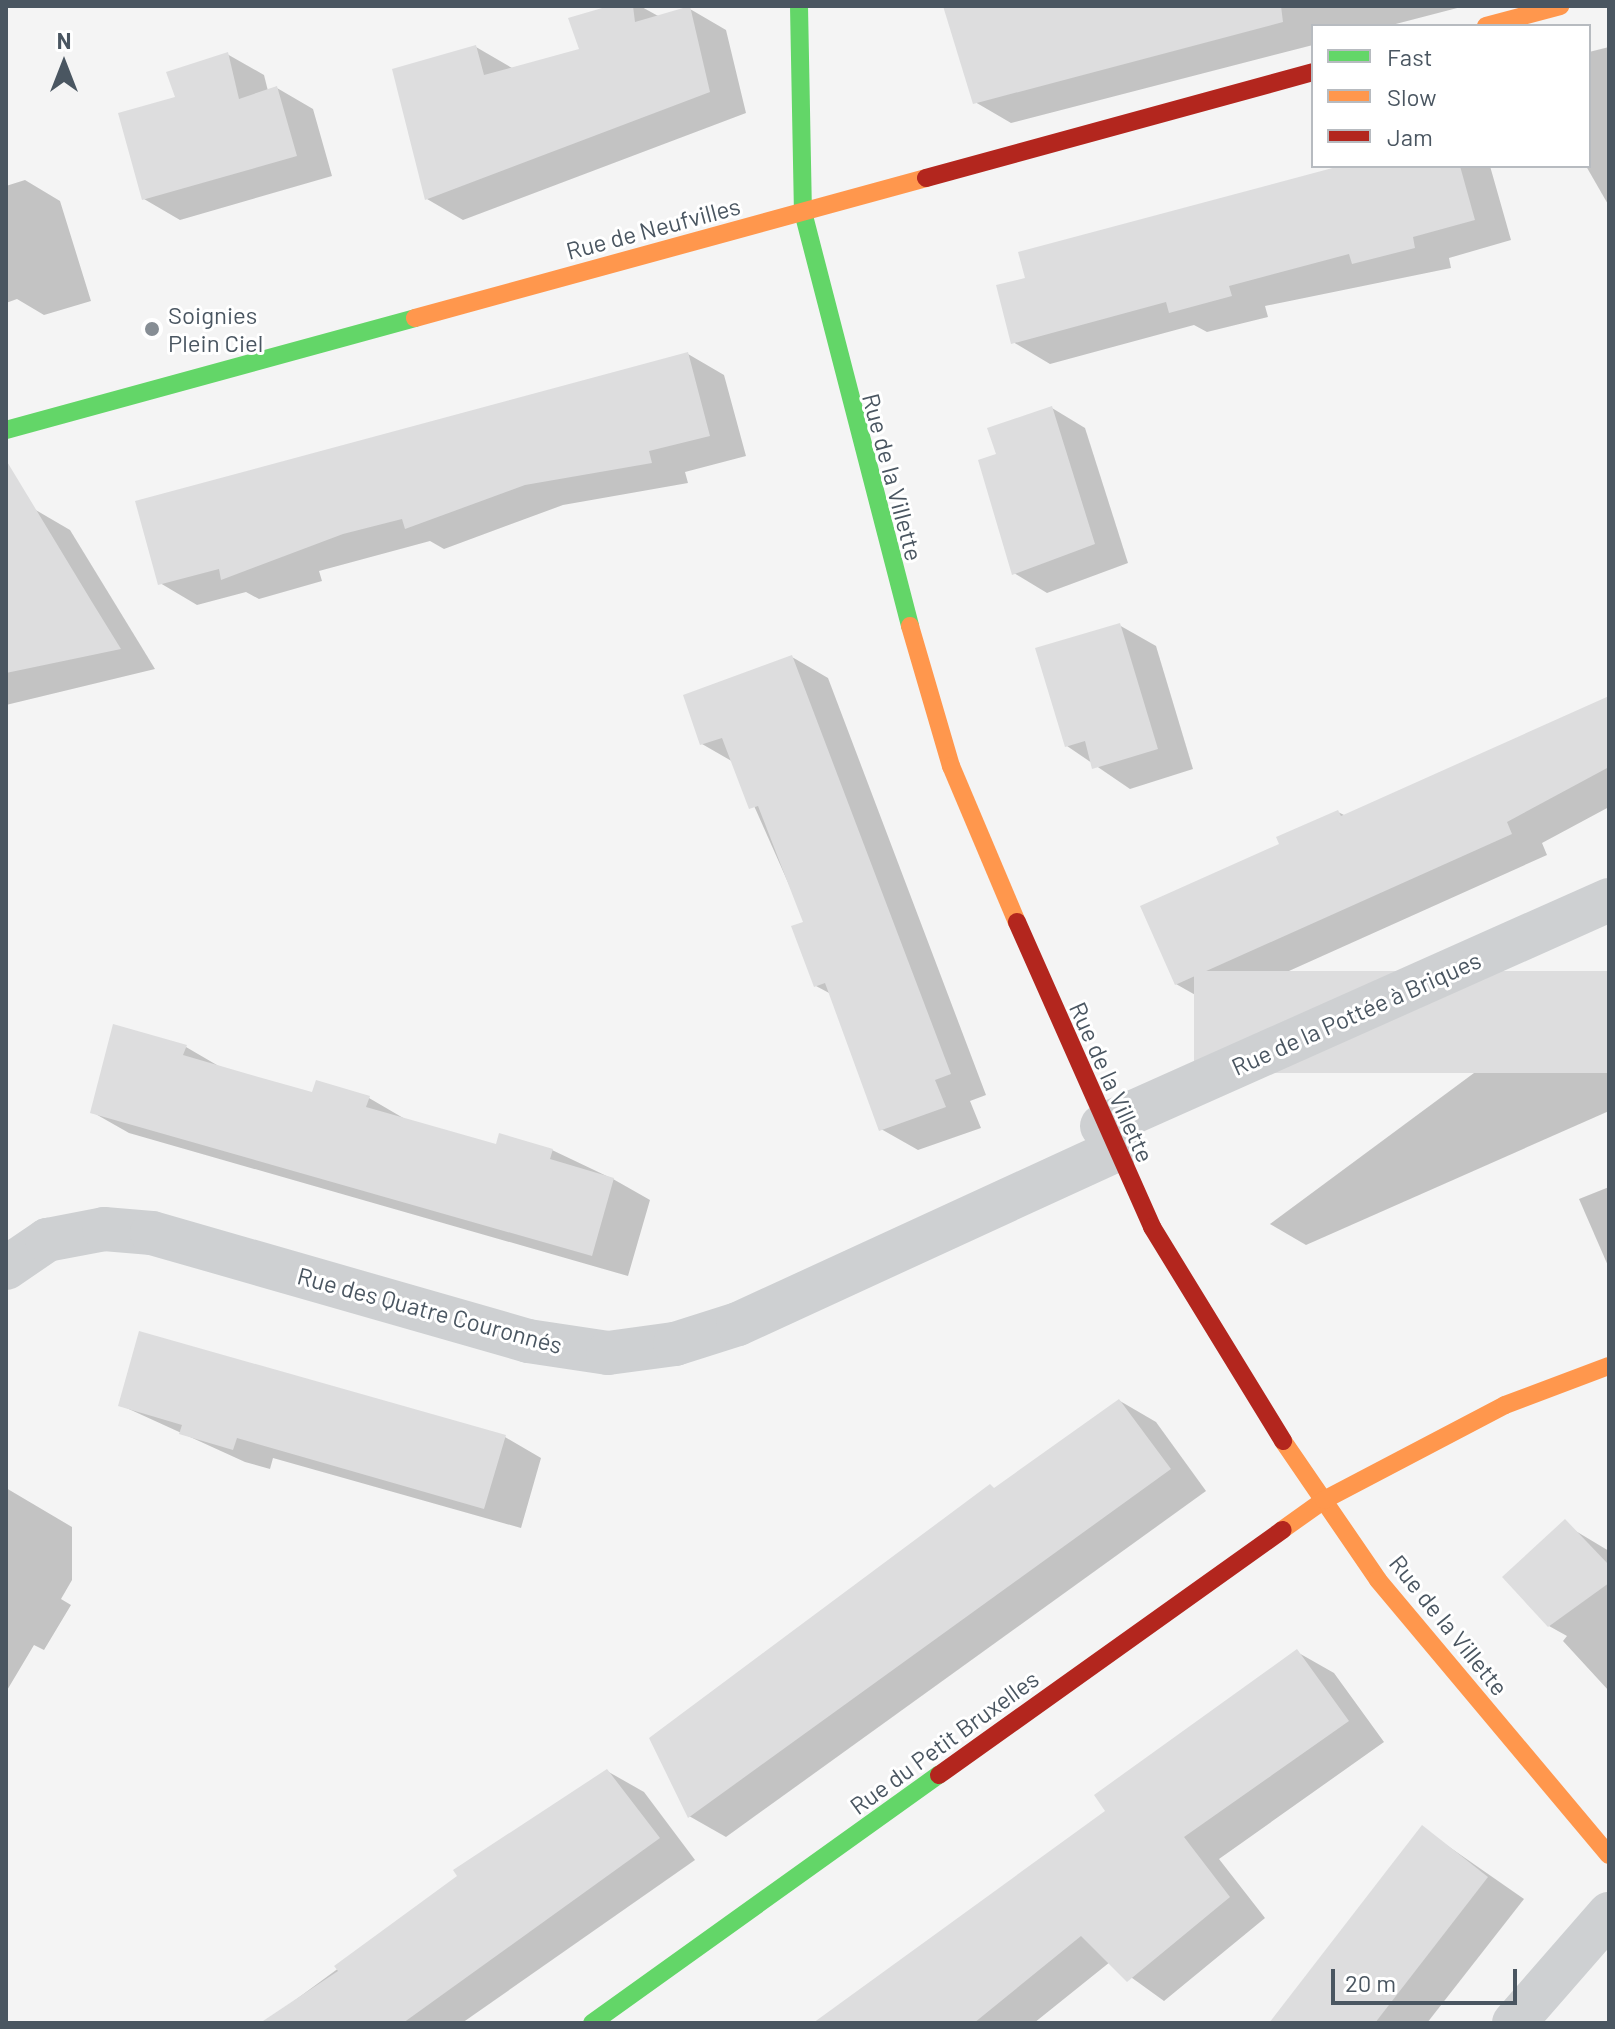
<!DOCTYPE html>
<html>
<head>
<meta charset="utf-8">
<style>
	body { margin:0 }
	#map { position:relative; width:1615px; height:2029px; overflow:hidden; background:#f4f4f4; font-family:Barlow,sans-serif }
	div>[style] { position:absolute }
	.shadow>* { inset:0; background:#0003 }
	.building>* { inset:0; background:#ddddde; transform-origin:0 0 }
	.street>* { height:44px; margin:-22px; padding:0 22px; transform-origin:22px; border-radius:22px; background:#ced0d2 }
	.fast>* { height:18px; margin:-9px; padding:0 9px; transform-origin:9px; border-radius:9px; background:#63d668 }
	.slow>* { height:18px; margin:-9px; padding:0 9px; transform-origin:9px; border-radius:9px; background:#ff974d }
	.jam>* { height:18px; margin:-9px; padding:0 9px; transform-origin:9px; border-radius:9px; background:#b3261e }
	.dots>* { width:22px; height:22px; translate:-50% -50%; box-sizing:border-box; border:4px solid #fff; border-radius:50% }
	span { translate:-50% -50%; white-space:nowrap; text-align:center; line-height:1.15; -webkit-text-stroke:6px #fff; paint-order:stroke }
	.street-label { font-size:24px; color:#4a5661 }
	.poi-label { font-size:24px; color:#4a5661 }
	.left { translate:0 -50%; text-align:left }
	.frame { position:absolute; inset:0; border:8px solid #4a5661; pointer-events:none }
	.legend { position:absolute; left:1311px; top:24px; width:280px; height:144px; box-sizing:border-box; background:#fff; border:2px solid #b7bbc0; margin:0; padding:10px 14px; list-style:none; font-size:24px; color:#4a5661 }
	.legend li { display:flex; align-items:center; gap:16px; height:40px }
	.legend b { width:40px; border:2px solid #b7bbc0 }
	.north { position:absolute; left:24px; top:24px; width:80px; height:80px; -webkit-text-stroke:6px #fff; paint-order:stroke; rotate:0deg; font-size:22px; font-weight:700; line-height:32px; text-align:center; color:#4a5661 }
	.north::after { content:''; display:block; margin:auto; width:28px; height:36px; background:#4a5661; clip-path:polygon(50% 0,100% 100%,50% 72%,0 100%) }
	.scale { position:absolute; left:1331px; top:1969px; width:186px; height:36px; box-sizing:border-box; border:4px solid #4a5661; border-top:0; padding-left:10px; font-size:24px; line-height:28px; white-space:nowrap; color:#4a5661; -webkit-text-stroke:6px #fff; paint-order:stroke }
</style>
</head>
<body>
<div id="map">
	<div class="shadow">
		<div style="clip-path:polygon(616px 6px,640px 6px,660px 17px,690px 9px,726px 30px,746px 113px,463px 220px,427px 199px,476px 47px,512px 68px,582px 50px)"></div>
		<div style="clip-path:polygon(965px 6px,1465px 6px,1388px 26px,1313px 26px,1313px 45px,1011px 123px,975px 102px)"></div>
		<div style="clip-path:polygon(1609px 47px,1609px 206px,1586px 166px,1589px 52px)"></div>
		<div style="clip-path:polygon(227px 54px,264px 75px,268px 91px,277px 88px,313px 109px,332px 176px,180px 220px,144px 199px,178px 99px)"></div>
		<div style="clip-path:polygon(1347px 166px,1490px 166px,1511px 240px,1449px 258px,1451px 268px,1265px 306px,1268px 317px,1207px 332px,1194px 325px,1050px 364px,1013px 342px)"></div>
		<div style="clip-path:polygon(25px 180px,60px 201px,91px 301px,44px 315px,17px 299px,6px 303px,6px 186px)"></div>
		<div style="clip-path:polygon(688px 354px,724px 375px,746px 456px,685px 472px,688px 483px,563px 505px,444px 549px,430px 541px,319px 571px,322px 581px,259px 599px,246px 592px,197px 605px,160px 583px)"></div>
		<div style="clip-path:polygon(1052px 408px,1085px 428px,1128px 563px,1047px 593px,1014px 573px,999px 456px)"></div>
		<div style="clip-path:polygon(34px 509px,70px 530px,155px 669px,6px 705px,6px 517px)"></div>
		<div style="clip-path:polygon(1119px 625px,1156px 646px,1193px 769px,1130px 789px,1067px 746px)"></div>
		<div style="clip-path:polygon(792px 657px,828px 678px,986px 1095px,970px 1101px,981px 1128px,918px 1150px,881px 1129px,831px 994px,816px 986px,806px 923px,735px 763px,702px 744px)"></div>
		<div style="clip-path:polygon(1609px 698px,1609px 807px,1542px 843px,1547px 855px,1213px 1005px,1176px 984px,1282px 845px,1338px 812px,1346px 816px)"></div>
		<div style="clip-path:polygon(1609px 973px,1609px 1111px,1306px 1245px,1270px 1224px)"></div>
		<div style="clip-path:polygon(186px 1047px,222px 1068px,314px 1094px,369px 1098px,405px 1119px,497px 1147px,552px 1150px,613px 1179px,650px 1200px,628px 1276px,129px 1133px,92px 1112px)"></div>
		<div style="clip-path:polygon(1609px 1187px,1609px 1268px,1579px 1199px)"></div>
		<div style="clip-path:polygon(1120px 1401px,1156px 1422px,1206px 1491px,726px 1837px,689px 1816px,996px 1489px)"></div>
		<div style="clip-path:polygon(120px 1405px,505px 1437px,541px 1458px,521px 1528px,273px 1458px,270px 1469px,245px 1462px)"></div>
		<div style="clip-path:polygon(6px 1488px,72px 1527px,72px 1580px,61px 1599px,71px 1605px,44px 1650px,34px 1645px,6px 1692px)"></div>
		<div style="clip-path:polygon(1574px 1530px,1609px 1551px,1609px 1691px,1563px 1641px,1567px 1636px,1549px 1626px)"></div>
		<div style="clip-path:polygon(1297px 1652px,1334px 1673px,1384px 1742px,1219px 1859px,1265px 1918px,1164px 2001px,1110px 1962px,1034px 2023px,817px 2023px,1108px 1812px)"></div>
		<div style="clip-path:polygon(607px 1771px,644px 1792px,695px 1860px,462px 2023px,264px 2023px)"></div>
		<div style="clip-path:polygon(1422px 1828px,1524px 1899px,1427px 2023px,1272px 2023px)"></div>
	</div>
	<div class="building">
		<div style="clip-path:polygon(609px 6px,633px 6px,635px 22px,690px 6px,710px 92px,425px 200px,392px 69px,476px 45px,484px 75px,579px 49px,568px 18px)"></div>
		<div style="clip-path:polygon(943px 6px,1281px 6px,1283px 22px,973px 104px)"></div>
		<div style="clip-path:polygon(228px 52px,239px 99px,277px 86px,297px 156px,142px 200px,118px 113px,175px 97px,166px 72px)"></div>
		<div style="clip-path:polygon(1340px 166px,1460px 166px,1475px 220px,1413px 237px,1415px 248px,1352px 264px,1349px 254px,1229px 286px,1232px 296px,1169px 313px,1166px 302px,1011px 344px,996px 285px,1025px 278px,1018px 252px)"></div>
		<div style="clip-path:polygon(688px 352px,710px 436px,649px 451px,652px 463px,525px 485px,405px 529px,402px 519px,343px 534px,221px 580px,219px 569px,158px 585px,135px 501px)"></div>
		<div style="clip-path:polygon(1052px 406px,1095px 544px,1012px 575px,978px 460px,996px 454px,987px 428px)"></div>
		<div style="clip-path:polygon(6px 460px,92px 602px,121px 649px,6px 673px)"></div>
		<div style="clip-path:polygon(1120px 623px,1158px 749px,1092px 769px,1085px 741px,1065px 747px,1035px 648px)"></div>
		<div style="clip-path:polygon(792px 655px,951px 1074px,935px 1080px,946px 1107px,879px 1131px,825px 983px,814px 987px,791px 926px,803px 922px,758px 806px,749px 809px,722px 738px,700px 745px,683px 695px)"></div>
		<div style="clip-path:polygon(1609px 696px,1609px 767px,1507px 822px,1512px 834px,1175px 985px,1140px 906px,1279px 844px,1276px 837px,1338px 810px,1341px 816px)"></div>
		<div style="left:1609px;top:971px;width:102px;height:415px;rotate:90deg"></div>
		<div style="clip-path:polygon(113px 1024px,187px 1045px,183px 1055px,248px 1074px,312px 1092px,316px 1080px,370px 1096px,366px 1107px,496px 1144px,499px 1133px,553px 1149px,550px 1159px,614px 1178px,592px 1256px,90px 1113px)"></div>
		<div style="clip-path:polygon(139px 1331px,506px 1435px,484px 1509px,237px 1438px,233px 1450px,179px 1434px,182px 1425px,118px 1406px)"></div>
		<div style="clip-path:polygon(1119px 1399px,1171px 1469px,688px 1818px,649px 1738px,990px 1484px,994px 1488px)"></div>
		<div style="clip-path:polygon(1565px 1519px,1609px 1565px,1609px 1583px,1548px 1627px,1502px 1577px)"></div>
		<div style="clip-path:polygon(1297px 1649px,1349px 1721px,1184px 1837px,1230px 1897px,1127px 1982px,1081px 1936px,974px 2023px,813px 2023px,1105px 1811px,1094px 1795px)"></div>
		<div style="clip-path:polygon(607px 1769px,660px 1838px,403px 2023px,260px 2023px,338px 1971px,334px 1966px,457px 1876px,453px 1870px)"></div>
		<div style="clip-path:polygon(1422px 1825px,1488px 1877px,1375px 2023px,1269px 2023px)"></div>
	</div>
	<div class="street">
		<div style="left:1102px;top:1126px;width:555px;rotate:-24.03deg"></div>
		<div style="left:6px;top:1268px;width:50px;rotate:-34.3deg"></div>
		<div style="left:47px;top:1240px;width:58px;rotate:-10.9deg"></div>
		<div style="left:104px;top:1229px;width:48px;rotate:4.8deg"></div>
		<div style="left:152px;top:1233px;width:391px;rotate:16deg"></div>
		<div style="left:528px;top:1341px;width:81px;rotate:8.5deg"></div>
		<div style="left:608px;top:1353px;width:68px;rotate:-7.7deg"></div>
		<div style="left:675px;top:1344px;width:66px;rotate:-17.6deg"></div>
		<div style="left:738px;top:1324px;width:416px;rotate:-24.7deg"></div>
		<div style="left:1514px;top:2023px;width:145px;rotate:-48.9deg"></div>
	</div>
	<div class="fast">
		<div style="left:799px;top:6px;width:206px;rotate:88.9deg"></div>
		<div style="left:803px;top:212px;width:428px;rotate:75.5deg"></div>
		<div style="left:6px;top:430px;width:424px;rotate:-15.3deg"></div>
		<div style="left:592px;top:2023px;width:427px;rotate:-35.6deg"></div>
	</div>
	<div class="slow">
		<div style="left:1486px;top:26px;width:77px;rotate:-15.1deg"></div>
		<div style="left:415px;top:318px;width:530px;rotate:-15.32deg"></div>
		<div style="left:910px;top:626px;width:146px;rotate:73.7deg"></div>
		<div style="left:951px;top:766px;width:169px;rotate:67.1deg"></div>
		<div style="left:1283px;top:1441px;width:168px;rotate:55.6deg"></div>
		<div style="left:1378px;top:1580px;width:359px;rotate:50deg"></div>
		<div style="left:1282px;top:1530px;width:52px;rotate:-35.5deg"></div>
		<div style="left:1324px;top:1500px;width:204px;rotate:-27.7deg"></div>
		<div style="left:1505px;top:1405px;width:111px;rotate:-20.6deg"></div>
	</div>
	<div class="jam">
		<div style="left:926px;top:178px;width:401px;rotate:-15.3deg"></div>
		<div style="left:1017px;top:922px;width:334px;rotate:66.1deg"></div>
		<div style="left:1152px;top:1227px;width:251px;rotate:58.5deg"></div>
		<div style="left:939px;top:1775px;width:422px;rotate:-35.5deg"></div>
	</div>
	<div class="dots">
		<div style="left:152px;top:329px;background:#868d94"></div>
	</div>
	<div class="street-label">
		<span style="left:653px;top:228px;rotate:-15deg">Rue de Neufvilles</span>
		<span style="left:893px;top:477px;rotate:75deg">Rue de la Villette</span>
		<span style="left:1356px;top:1013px;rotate:-24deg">Rue de la Pottée à Briques</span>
		<span style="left:1112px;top:1082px;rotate:66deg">Rue de la Villette</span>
		<span style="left:430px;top:1310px;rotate:15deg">Rue des Quatre Couronnés</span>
		<span style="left:1449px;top:1625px;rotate:51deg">Rue de la Villette</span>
		<span style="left:944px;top:1742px;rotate:-36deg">Rue du Petit Bruxelles</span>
	</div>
	<div class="poi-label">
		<span class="left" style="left:168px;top:329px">Soignies<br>Plein Ciel</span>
	</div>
	<div class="frame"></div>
	<ul class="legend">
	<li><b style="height:10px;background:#63d668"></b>Fast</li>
	<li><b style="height:10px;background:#ff974d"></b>Slow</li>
	<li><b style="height:10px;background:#b3261e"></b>Jam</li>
	</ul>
	<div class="north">N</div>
	<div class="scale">20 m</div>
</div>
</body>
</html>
